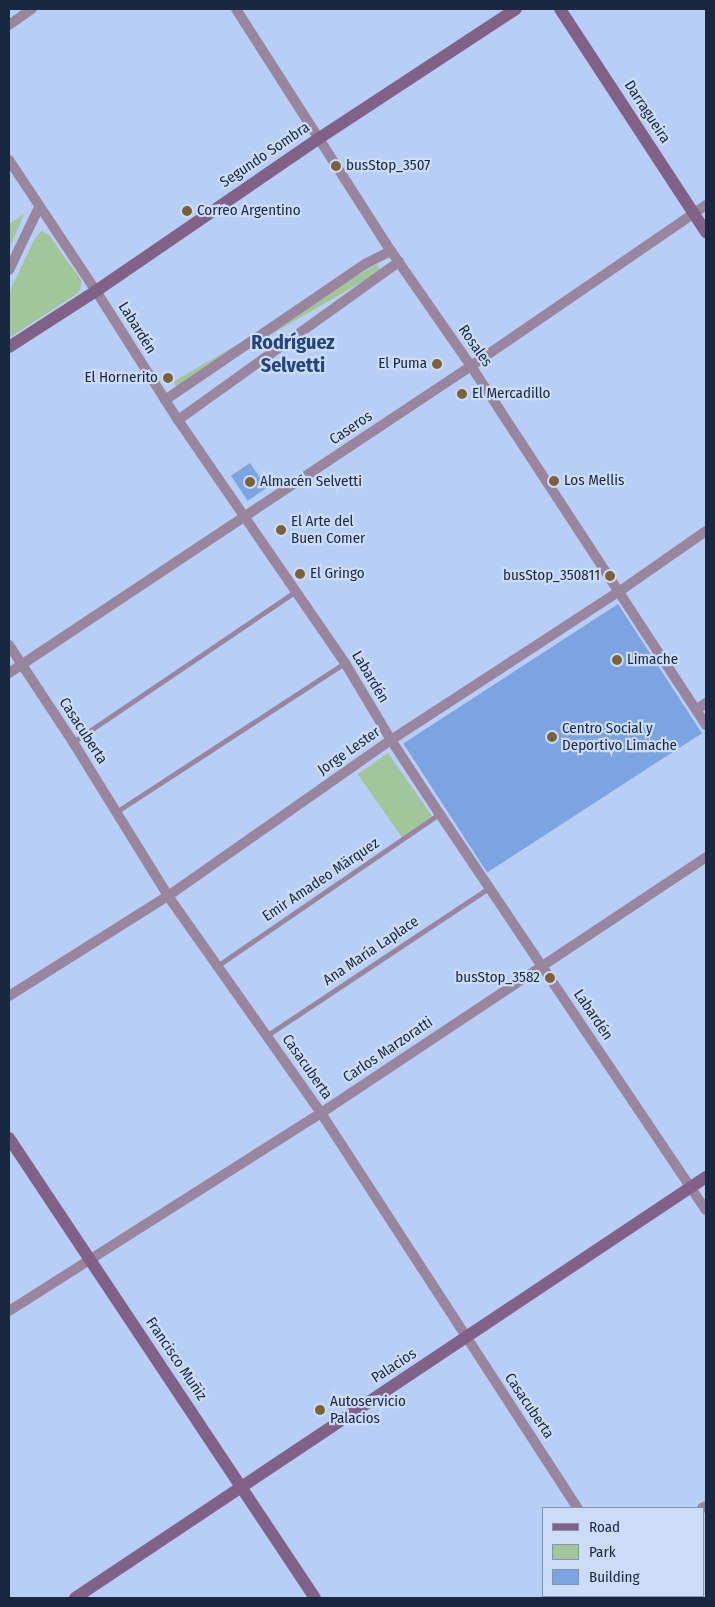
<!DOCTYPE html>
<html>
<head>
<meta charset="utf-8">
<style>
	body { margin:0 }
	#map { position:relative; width:715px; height:1607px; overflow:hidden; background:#b7cff7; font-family:"Fira Sans Condensed",sans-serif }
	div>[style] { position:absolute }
	.green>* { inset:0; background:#a1c699; transform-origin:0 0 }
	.building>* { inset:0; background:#7ca3e2; transform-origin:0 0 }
	.lane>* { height:5px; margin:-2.5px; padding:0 2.5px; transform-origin:2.5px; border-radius:2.5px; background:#9a859f }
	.street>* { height:10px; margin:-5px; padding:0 5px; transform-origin:5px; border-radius:5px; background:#9a859f }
	.secondary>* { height:12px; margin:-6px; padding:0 6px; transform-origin:6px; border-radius:6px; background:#816187 }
	.dots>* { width:14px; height:14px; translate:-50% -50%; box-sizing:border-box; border:2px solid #ccdcf7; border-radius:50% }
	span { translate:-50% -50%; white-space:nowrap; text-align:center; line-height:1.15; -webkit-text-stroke:4.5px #ccdcf7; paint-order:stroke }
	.street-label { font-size:15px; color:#192841 }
	.poi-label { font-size:15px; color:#192841 }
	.left { translate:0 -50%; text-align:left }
	.right { translate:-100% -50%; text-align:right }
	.district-label { font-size:20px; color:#23447c; font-weight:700 }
	.frame { position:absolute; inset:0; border:10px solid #192841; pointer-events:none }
	.legend { position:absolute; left:542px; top:1507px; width:162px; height:90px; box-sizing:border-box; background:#ccdcf7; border:1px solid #8494ae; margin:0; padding:6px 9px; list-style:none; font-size:15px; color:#192841 }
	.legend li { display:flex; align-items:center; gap:10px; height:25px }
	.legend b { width:25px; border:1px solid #8494ae }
</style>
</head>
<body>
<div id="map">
	<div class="green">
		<div style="clip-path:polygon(24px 214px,9px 249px,9px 224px)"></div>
		<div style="clip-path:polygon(41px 231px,49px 235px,81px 280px,81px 287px,78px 293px,9px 338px,9px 293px,34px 240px)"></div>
		<div style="left:377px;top:264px;width:8px;height:235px;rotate:60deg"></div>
		<div style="left:388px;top:753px;width:78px;height:37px;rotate:55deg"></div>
	</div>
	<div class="building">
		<div style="left:250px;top:463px;width:30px;height:23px;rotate:56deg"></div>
		<div style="left:618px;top:604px;width:154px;height:256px;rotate:57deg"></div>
	</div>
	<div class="lane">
		<div style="left:73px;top:742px;width:269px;rotate:-34.1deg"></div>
		<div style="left:116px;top:812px;width:273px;rotate:-33.1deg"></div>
		<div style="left:217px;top:966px;width:269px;rotate:-34.4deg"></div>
		<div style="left:266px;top:1036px;width:268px;rotate:-33.6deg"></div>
	</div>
	<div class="street">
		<div style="left:236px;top:9px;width:287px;rotate:57.4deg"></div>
		<div style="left:391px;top:251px;width:140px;rotate:55.2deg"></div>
		<div style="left:471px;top:366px;width:429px;rotate:56.8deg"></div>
		<div style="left:9px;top:25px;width:28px;rotate:-35deg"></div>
		<div style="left:9px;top:160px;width:157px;rotate:56.4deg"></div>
		<div style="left:96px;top:291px;width:153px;rotate:57.6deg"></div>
		<div style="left:178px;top:420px;width:295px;rotate:55.5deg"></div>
		<div style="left:345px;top:663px;width:90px;rotate:59.1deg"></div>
		<div style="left:391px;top:740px;width:87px;rotate:56.7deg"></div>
		<div style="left:439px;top:813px;width:478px;rotate:56.1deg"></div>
		<div style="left:9px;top:270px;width:70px;rotate:-64.5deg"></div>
		<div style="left:165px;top:400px;width:242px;rotate:-34.2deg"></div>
		<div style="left:365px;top:264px;width:29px;rotate:-27deg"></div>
		<div style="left:178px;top:420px;width:272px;rotate:-35.6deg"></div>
		<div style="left:9px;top:645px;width:116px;rotate:56.6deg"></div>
		<div style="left:73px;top:742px;width:181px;rotate:58.3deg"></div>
		<div style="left:168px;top:896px;width:266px;rotate:54.8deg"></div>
		<div style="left:321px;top:1113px;width:471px;rotate:57deg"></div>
		<div style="left:9px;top:673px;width:555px;rotate:-33.6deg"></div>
		<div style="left:471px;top:366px;width:285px;rotate:-34.4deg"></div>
		<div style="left:696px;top:710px;width:12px;rotate:-35deg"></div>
		<div style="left:9px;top:996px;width:188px;rotate:-32.2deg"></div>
		<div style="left:168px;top:896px;width:272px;rotate:-35deg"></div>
		<div style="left:391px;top:740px;width:273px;rotate:-33.1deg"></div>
		<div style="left:620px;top:591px;width:105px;rotate:-34.9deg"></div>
		<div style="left:9px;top:1311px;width:370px;rotate:-32.4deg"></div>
		<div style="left:321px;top:1113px;width:462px;rotate:-33.6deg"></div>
		<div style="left:702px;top:1508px;width:4px;rotate:-27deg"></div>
		<div style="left:636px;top:1596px;width:2px;rotate:63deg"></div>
		<div style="left:567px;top:1598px;width:4px;rotate:-27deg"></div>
	</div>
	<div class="secondary">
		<div style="left:560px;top:9px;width:267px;rotate:56.8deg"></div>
		<div style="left:9px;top:347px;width:103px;rotate:-32.8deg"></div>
		<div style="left:96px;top:291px;width:269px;rotate:-34.4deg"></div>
		<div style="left:318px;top:139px;width:237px;rotate:-33.3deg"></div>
		<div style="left:9px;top:1138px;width:552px;rotate:56.37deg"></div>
		<div style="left:75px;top:1598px;width:759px;rotate:-33.71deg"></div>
	</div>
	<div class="dots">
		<div style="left:336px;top:166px;background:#7c6234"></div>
		<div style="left:187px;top:211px;background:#7c6234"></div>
		<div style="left:437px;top:364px;background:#7c6234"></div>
		<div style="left:168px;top:378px;background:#7c6234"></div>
		<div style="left:462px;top:394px;background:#7c6234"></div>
		<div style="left:554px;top:481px;background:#7c6234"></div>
		<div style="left:250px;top:482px;background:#7c6234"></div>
		<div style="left:281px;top:530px;background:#7c6234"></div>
		<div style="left:300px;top:574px;background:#7c6234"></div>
		<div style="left:610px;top:576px;background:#7c6234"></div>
		<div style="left:617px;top:660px;background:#7c6234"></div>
		<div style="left:552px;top:737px;background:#7c6234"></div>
		<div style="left:550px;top:978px;background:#7c6234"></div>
		<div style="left:320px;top:1410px;background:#7c6234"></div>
	</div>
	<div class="street-label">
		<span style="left:647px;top:112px;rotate:57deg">Darragueira</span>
		<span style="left:265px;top:155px;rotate:-34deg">Segundo Sombra</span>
		<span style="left:137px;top:328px;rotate:58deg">Labardén</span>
		<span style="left:475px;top:346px;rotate:55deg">Rosales</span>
		<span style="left:351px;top:428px;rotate:-34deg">Caseros</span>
		<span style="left:370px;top:677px;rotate:59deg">Labardén</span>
		<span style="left:83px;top:731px;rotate:57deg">Casacuberta</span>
		<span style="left:349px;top:751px;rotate:-35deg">Jorge Lester</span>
		<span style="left:321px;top:880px;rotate:-34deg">Emir Amadeo Märquez</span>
		<span style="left:371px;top:951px;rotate:-34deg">Ana María Laplace</span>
		<span style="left:593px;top:1015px;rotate:56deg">Labardén</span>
		<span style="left:388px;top:1050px;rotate:-34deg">Carlos Marzoratti</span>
		<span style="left:307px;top:1067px;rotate:55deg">Casacuberta</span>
		<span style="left:176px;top:1359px;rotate:56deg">Francisco Muñiz</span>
		<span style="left:394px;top:1366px;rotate:-33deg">Palacios</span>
		<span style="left:529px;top:1406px;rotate:56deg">Casacuberta</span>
	</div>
	<div class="poi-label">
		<span class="left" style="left:346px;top:166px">busStop_3507</span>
		<span class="left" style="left:197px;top:211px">Correo Argentino</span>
		<span class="right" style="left:427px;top:364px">El Puma</span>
		<span class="right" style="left:158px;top:378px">El Hornerito</span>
		<span class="left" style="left:472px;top:394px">El Mercadillo</span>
		<span class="left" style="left:564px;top:481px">Los Mellis</span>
		<span class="left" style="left:260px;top:482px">Almacén Selvetti</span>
		<span class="left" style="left:291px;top:530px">El Arte del<br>Buen Comer</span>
		<span class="left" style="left:310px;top:574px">El Gringo</span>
		<span class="right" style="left:600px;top:576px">busStop_350811</span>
		<span class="left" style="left:627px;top:660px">Limache</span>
		<span class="left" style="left:562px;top:737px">Centro Social y<br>Deportivo Limache</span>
		<span class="right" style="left:540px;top:978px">busStop_3582</span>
		<span class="left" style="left:330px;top:1410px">Autoservicio<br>Palacios</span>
	</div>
	<div class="district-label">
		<span style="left:293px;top:354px">Rodríguez<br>Selvetti</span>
	</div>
	<div class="frame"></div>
	<ul class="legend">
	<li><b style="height:6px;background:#816187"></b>Road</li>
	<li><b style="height:14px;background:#a1c699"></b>Park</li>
	<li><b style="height:14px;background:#7ca3e2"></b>Building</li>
	</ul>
</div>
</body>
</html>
